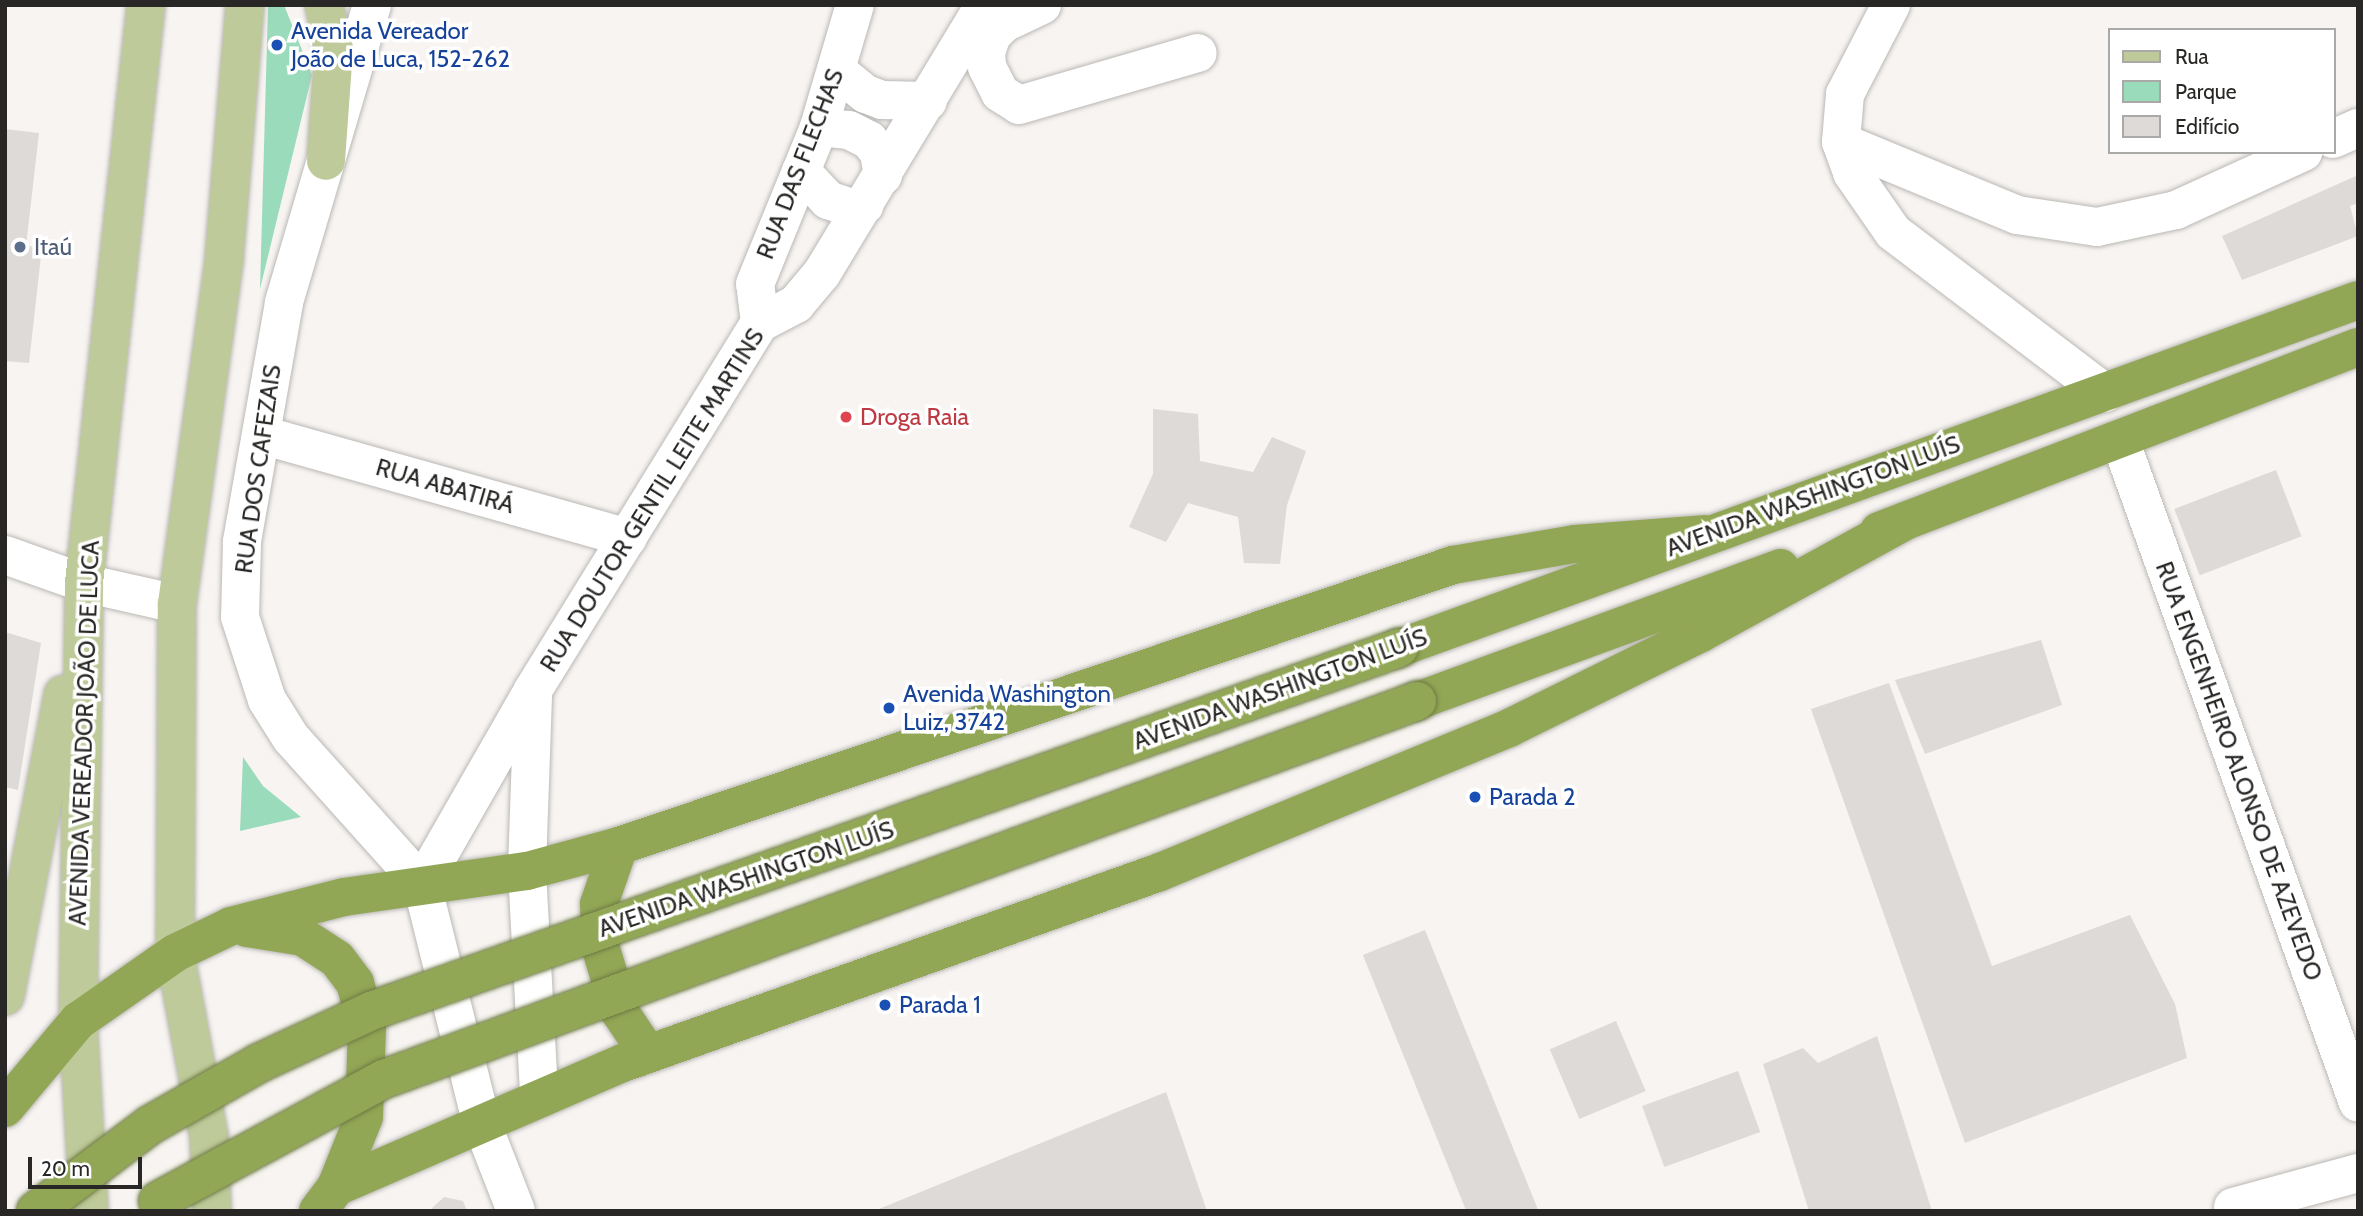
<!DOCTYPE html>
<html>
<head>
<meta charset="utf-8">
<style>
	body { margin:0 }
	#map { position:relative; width:2363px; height:1216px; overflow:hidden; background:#f7f4f1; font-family:Cabin,sans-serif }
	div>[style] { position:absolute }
	.green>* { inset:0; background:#9adbbb }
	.building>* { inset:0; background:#dddad8; transform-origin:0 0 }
	.roads { filter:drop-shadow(0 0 2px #bab8b5) drop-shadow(0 0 2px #bab8b5) }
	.minor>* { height:38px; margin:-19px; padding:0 19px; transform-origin:19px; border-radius:19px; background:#fff }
	.major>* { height:38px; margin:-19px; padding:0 19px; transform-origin:19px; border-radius:19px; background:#beca99 }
	.highway>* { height:38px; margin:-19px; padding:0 19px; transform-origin:19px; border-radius:19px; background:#92a755 }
	.bridges { filter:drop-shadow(0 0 2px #6d7a44) drop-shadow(0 0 2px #6d7a44) }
	.highway-bridge>* { height:38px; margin:-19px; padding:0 19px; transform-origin:19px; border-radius:19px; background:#92a755 }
	.dots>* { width:19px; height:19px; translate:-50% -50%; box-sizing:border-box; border:4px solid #fff; border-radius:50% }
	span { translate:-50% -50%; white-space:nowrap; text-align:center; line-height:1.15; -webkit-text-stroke:7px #fff; paint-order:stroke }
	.transit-label { font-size:24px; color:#164399 }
	.left { translate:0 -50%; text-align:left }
	.street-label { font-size:24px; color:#282725 }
	.service-label { font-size:24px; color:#4e5e75 }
	.health-label { font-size:24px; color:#be3a42 }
	.frame { position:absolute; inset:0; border:7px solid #282725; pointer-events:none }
	.legend { position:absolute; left:2108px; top:28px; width:228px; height:126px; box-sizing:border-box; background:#fff; border:2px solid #a9a9a8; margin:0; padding:9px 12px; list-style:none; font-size:21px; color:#282725 }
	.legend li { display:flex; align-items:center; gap:14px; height:35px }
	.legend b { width:35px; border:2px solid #a9a9a8 }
	.scale { position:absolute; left:28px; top:1157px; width:114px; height:32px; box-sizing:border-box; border:4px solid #282725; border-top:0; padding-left:9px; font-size:21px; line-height:24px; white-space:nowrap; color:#282725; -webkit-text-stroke:5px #fff; paint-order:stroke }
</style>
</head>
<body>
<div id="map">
	<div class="green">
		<div style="clip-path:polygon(268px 5px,284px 5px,312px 75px,260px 289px)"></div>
		<div style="clip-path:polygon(243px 757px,263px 786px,301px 817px,240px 831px)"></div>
	</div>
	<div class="building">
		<div style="clip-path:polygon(5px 129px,39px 133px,26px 246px,42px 247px,29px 363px,5px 361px)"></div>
		<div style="clip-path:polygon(2358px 175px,2358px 203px,2350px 206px,2358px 236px,2242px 280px,2222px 236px)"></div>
		<div style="clip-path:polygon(1153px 409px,1198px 414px,1200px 461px,1253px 472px,1272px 437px,1306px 451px,1287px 505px,1280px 564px,1244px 563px,1238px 517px,1188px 503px,1166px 542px,1129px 527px,1153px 474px)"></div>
		<div style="left:2276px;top:470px;width:71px;height:109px;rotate:69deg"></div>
		<div style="clip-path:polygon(5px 632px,41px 643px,18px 790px,5px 787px)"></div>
		<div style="clip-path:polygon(2041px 640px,2062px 705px,1925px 754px,1895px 680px)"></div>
		<div style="clip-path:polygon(1889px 683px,1992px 966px,2130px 915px,2175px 1004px,2187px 1058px,1965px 1143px,1811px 709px)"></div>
		<div style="left:1425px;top:930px;width:302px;height:67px;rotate:68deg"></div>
		<div style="left:1616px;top:1021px;width:76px;height:72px;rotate:67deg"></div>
		<div style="clip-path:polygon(1877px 1036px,1932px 1211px,1809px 1211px,1763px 1064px,1803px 1048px,1818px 1063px)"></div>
		<div style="left:1738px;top:1071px;width:65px;height:102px;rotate:70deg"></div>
		<div style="clip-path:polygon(1166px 1092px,1207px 1211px,874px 1211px)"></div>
		<div style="clip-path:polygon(444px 1197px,463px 1201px,467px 1211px,429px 1211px)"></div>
	</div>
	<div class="roads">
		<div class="minor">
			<div style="left:372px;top:5px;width:311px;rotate:106.5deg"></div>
			<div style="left:284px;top:303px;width:243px;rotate:100deg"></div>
			<div style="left:242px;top:542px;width:75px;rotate:91.5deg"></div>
			<div style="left:240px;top:617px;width:87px;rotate:72deg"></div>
			<div style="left:267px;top:700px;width:45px;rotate:57.7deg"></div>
			<div style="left:291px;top:738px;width:196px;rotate:48.1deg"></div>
			<div style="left:1042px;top:5px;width:42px;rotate:154.7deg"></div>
			<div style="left:1004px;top:23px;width:17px;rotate:135deg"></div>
			<div style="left:992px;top:35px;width:18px;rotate:109deg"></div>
			<div style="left:986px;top:52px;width:15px;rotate:86deg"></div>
			<div style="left:987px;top:67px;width:29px;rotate:63deg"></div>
			<div style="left:1000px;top:93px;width:22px;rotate:32deg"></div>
			<div style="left:1019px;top:105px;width:186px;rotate:-16.2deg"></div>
			<div style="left:1891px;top:5px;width:100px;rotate:117.3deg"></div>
			<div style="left:1845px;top:94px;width:48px;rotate:94.8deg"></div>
			<div style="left:1841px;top:142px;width:33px;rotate:70deg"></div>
			<div style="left:1852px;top:173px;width:72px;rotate:55.2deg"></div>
			<div style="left:1893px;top:232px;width:266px;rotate:37.2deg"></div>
			<div style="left:836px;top:70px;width:38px;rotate:39deg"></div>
			<div style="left:866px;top:94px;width:17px;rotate:21deg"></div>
			<div style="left:882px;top:100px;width:46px;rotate:1.2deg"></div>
			<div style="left:819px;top:127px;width:30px;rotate:6deg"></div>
			<div style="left:849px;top:130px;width:22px;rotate:27deg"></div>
			<div style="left:869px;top:140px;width:16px;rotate:52deg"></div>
			<div style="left:879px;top:153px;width:23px;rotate:80deg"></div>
			<div style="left:2333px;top:139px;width:27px;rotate:-24deg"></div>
			<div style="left:1841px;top:142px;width:191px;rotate:22.5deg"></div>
			<div style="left:2017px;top:215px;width:81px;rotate:8.5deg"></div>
			<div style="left:2097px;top:227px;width:81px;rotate:-12.1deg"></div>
			<div style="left:2176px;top:210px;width:140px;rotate:-24.5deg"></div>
			<div style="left:801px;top:171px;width:40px;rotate:47deg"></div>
			<div style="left:828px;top:200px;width:24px;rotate:19deg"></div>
			<div style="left:851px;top:208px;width:14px;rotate:-12deg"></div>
			<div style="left:760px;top:323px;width:39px;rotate:-97deg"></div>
			<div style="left:755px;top:284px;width:170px;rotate:-67.8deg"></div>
			<div style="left:819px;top:127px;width:127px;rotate:-73.6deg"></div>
			<div style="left:262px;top:435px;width:380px;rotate:15.7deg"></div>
			<div style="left:2120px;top:440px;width:704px;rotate:70.25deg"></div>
			<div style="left:5px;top:555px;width:84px;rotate:19.5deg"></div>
			<div style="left:84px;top:583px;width:95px;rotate:12.7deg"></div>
			<div style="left:533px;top:696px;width:175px;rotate:92deg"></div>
			<div style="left:527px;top:871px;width:225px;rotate:86.9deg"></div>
			<div style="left:2233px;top:1207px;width:130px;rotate:-15.2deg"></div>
			<div style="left:516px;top:1211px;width:97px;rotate:-111.3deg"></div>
			<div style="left:481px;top:1121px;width:244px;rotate:-104deg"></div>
			<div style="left:422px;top:884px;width:224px;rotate:-60.2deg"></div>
			<div style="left:533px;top:690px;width:432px;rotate:-58.3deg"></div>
			<div style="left:760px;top:323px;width:41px;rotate:-27.8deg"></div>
			<div style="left:796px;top:304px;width:40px;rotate:-50deg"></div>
			<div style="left:822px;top:273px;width:313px;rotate:-58.8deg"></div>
		</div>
		<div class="major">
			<div style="left:324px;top:5px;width:45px;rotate:77.2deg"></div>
			<div style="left:334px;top:49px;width:112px;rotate:94.1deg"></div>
			<div style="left:5px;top:996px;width:307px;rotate:-79.1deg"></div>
			<div style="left:89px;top:1211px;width:190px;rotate:-93.3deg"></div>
			<div style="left:78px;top:1021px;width:438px;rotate:-89.2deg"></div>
			<div style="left:84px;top:583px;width:581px;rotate:-83.88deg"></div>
			<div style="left:212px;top:1211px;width:74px;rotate:-92.3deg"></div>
			<div style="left:209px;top:1137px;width:187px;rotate:-100.5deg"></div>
			<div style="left:175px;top:953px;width:349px;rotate:-89.7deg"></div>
			<div style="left:177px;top:604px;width:348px;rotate:-82.2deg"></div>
			<div style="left:224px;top:259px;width:255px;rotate:-85.3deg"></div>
		</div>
		<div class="highway">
			<div style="left:1879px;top:531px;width:513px;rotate:-21.01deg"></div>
			<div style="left:1399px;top:648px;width:1020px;rotate:-19.94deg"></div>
			<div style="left:1417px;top:701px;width:387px;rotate:-20.1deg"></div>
			<div style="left:619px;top:846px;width:61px;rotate:109deg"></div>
			<div style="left:599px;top:904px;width:45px;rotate:87.5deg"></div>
			<div style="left:601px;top:949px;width:66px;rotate:73.2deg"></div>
			<div style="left:620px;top:1012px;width:50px;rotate:56.3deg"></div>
			<div style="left:247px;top:928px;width:57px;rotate:9.1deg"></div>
			<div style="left:303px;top:937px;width:40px;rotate:32.9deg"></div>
			<div style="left:337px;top:959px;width:30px;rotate:53deg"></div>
			<div style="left:355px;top:983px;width:45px;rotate:74.4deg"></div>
			<div style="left:367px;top:1026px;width:91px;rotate:91.9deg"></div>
			<div style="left:364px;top:1117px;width:75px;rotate:111.8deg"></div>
			<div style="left:336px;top:1187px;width:30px;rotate:127deg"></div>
			<div style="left:5px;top:1108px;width:114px;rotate:-50deg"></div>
			<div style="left:78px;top:1021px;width:118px;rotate:-35deg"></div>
			<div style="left:175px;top:953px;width:62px;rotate:-25.7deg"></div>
			<div style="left:231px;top:926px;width:117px;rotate:-14.4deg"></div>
			<div style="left:344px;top:897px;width:185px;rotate:-8.1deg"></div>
			<div style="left:527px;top:871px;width:95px;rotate:-15.2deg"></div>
			<div style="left:619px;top:846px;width:880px;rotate:-18.62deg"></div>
			<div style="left:1453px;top:565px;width:124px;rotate:-9.8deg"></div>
			<div style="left:1575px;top:544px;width:129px;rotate:-4.4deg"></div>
			<div style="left:336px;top:1187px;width:313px;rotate:-23.4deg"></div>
			<div style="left:623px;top:1063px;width:570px;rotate:-19.58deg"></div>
			<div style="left:1160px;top:872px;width:378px;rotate:-22.4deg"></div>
			<div style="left:1509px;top:728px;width:214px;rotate:-26.3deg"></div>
			<div style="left:1701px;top:633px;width:231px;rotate:-28.7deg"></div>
		</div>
	</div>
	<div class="bridges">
		<div class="highway-bridge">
			<div style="left:158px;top:1201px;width:257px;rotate:-28.4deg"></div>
			<div style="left:384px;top:1079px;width:1100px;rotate:-20.1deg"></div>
			<div style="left:36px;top:1211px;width:143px;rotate:-37deg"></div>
			<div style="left:150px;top:1125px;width:125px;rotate:-29.6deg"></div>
			<div style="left:259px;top:1063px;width:123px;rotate:-24.9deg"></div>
			<div style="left:371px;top:1011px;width:1090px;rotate:-19.45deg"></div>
		</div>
	</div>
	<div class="dots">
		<div style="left:277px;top:45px;background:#1a4fb4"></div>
		<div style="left:20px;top:247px;background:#5c6f8a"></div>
		<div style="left:846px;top:417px;background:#e0444e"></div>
		<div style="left:889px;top:708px;background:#1a4fb4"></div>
		<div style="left:1475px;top:797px;background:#1a4fb4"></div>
		<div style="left:885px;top:1005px;background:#1a4fb4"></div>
	</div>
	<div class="transit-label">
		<span class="left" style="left:291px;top:45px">Avenida Vereador<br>João de Luca, 152-262</span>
		<span class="left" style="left:903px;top:708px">Avenida Washington<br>Luiz, 3742</span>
		<span class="left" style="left:1489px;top:797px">Parada 2</span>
		<span class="left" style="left:899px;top:1005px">Parada 1</span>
	</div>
	<div class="street-label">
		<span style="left:800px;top:164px;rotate:-69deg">RUA DAS FLECHAS</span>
		<span style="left:258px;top:469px;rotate:-82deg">RUA DOS CAFEZAIS</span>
		<span style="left:445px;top:486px;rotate:16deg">RUA ABATIRÁ</span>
		<span style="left:1813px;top:496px;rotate:-20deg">AVENIDA WASHINGTON LUÍS</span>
		<span style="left:652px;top:500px;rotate:-58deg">RUA DOUTOR GENTIL LEITE MARTINS</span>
		<span style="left:1280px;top:689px;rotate:-20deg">AVENIDA WASHINGTON LUÍS</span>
		<span style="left:84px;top:733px;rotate:-88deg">AVENIDA VEREADOR JOÃO DE LUCA</span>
		<span style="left:2239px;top:771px;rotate:70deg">RUA ENGENHEIRO ALONSO DE AZEVEDO</span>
		<span style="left:746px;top:879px;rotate:-19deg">AVENIDA WASHINGTON LUÍS</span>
	</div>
	<div class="service-label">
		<span class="left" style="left:34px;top:247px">Itaú</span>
	</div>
	<div class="health-label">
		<span class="left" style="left:860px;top:417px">Droga Raia</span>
	</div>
	<div class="frame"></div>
	<ul class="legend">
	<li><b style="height:9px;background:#beca99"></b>Rua</li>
	<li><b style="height:19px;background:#9adbbb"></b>Parque</li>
	<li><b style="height:19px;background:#dddad8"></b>Edifício</li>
	</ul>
	<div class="scale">20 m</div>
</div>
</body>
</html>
